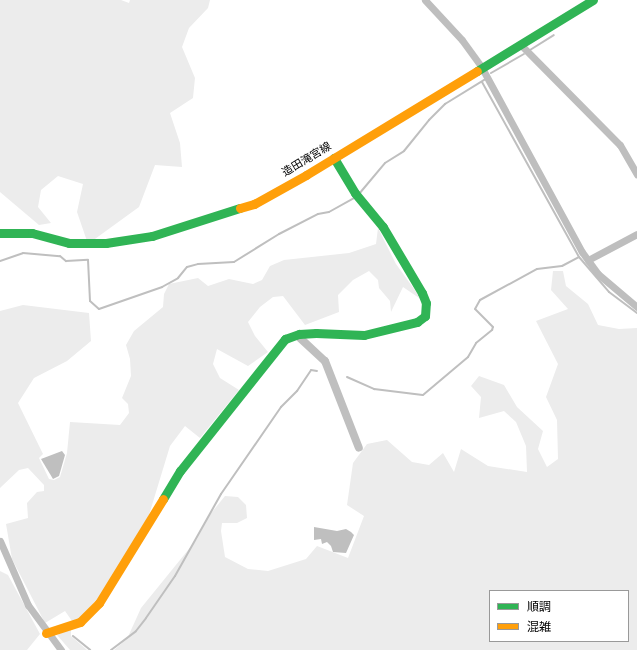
<!DOCTYPE html>
<html>
<head>
<meta charset="utf-8">
<style>
	body { margin:0 }
	#map { position:relative; width:637px; height:650px; overflow:hidden; background:#fff; font-family:Signika,"Noto Sans JP",sans-serif }
	div>[style] { position:absolute }
	.green>* { inset:0; background:#ececec }
	.water>* { inset:0; background:#bfbfbf }
	.stream>* { height:2px; margin:-1px; padding:0 1px; transform-origin:1px; border-radius:1px; background:#bfbfbf }
	.canal>* { height:8px; margin:-4px; padding:0 4px; transform-origin:4px; border-radius:4px; background:#bfbfbf }
	.street>* { height:7px; margin:-3.5px; padding:0 3.5px; transform-origin:3.5px; border-radius:3.5px; background:#bebebe }
	.fast>* { height:9px; margin:-4.5px; padding:0 4.5px; transform-origin:4.5px; border-radius:4.5px; background:#30b455 }
	.slow>* { height:9px; margin:-4.5px; padding:0 4.5px; transform-origin:4.5px; border-radius:4.5px; background:#ff9f0a }
	span { translate:-50% -50%; white-space:nowrap; text-align:center; line-height:1.15; -webkit-text-stroke:3px #fff; paint-order:stroke }
	.street-label { font-size:11px; color:#000 }
	.legend { position:absolute; left:489px; top:590px; width:140px; height:52px; box-sizing:border-box; background:#fff; border:1px solid #999; margin:0; padding:5px 7px; list-style:none; font-size:12px; color:#000 }
	.legend li { display:flex; align-items:center; gap:8px; height:20px }
	.legend b { width:20px; border:1px solid #999 }
</style>
</head>
<body>
<div id="map">
	<div class="green">
		<div style="clip-path:polygon(0 0,121px 0,129px 3px,130px 0,210px 0,208px 8px,189px 28px,182px 47px,195px 78px,193px 98px,170px 113px,180px 143px,182px 167px,155px 165px,139px 207px,88px 244px,77px 212px,83px 184px,58px 176px,41px 190px,38px 207px,51px 223px,39px 225px,0 192px)"></div>
		<div style="clip-path:polygon(378px 228px,396px 264px,422px 300px,403px 287px,391px 312px,390px 301px,379px 288px,378px 280px,369px 271px,353px 280px,338px 295px,339px 312px,305px 325px,283px 296px,273px 297px,260px 307px,248px 322px,255px 336px,268px 352px,248px 366px,217px 349px,213px 364px,220px 378px,239px 390px,200px 438px,185px 426px,170px 446px,149px 515px,100px 596px,79px 619px,72px 621px,65px 611px,45px 623px,12px 559px,6px 524px,28px 518px,27px 503px,37px 492px,44px 491px,44px 485px,28px 468px,19px 470px,0 488px,0 311px,23px 305px,89px 313px,91px 341px,67px 361px,34px 378px,18px 403px,43px 454px,39px 458px,49px 479px,54px 480px,60px 477px,67px 453px,70px 422px,120px 425px,129px 413px,128px 404px,122px 398px,131px 376px,130px 359px,126px 345px,134px 331px,163px 307px,164px 294px,169px 284px,198px 278px,208px 286px,229px 279px,253px 284px,262px 280px,270px 266px,284px 260px,349px 253px,376px 244px)"></div>
		<div style="clip-path:polygon(evenodd,553px 271px,563px 271px,566px 286px,588px 304px,598px 325px,619px 329px,637px 328px,637px 650px,114px 650px,127px 639px,141px 608px,197px 539px,208px 517px,225px 496px,238px 497px,246px 505px,247px 518px,237px 523px,222px 523px,221px 531px,225px 557px,248px 569px,268px 571px,306px 559px,317px 546px,348px 558px,364px 516px,347px 505px,353px 463px,367px 444px,387px 440px,412px 462px,429px 465px,443px 453px,454px 472px,461px 449px,488px 466px,527px 472px,526px 446px,516px 422px,504px 411px,479px 418px,481px 397px,471px 386px,479px 376px,504px 385px,517px 407px,543px 431px,538px 449px,547px 467px,558px 459px,557px 420px,546px 397px,558px 364px,536px 321px,568px 309px,551px 290px,553px 271px,490px 591px,628px 591px,628px 641px,490px 641px,490px 591px)"></div>
		<div style="clip-path:polygon(0 571px,8px 575px,40px 634px,27px 650px,0 650px)"></div>
		<div style="clip-path:polygon(71px 629px,71px 636px,87px 650px,70px 650px,57px 635px)"></div>
	</div>
	<div class="water">
		<div style="clip-path:polygon(62px 451px,65px 455px,59px 476px,53px 479px,41px 459px)"></div>
		<div style="clip-path:polygon(314px 527px,337px 531px,346px 529px,351px 532px,354px 535px,346px 553px,333px 552px,331px 546px,327px 542px,322px 544px,321px 539px,314px 540px)"></div>
	</div>
	<div class="stream">
		<div style="left:530px;top:50px;width:28px;rotate:-32deg"></div>
		<div style="left:491px;top:73px;width:38px;rotate:-30deg"></div>
		<div style="left:482px;top:82px;width:200px;rotate:61deg"></div>
		<div style="left:579px;top:257px;width:46px;rotate:49.4deg"></div>
		<div style="left:609px;top:292px;width:35px;rotate:37deg"></div>
		<div style="left:359px;top:194px;width:40px;rotate:-50deg"></div>
		<div style="left:385px;top:163px;width:22px;rotate:-32deg"></div>
		<div style="left:404px;top:151px;width:40px;rotate:-51deg"></div>
		<div style="left:429px;top:120px;width:23px;rotate:-45deg"></div>
		<div style="left:445px;top:104px;width:46px;rotate:-31.6deg"></div>
		<div style="left:0;top:261px;width:24px;rotate:-19deg"></div>
		<div style="left:23px;top:253px;width:37px;rotate:5deg"></div>
		<div style="left:60px;top:256px;width:8px;rotate:40deg"></div>
		<div style="left:66px;top:261px;width:22px;rotate:-3deg"></div>
		<div style="left:88px;top:260px;width:41px;rotate:87.2deg"></div>
		<div style="left:90px;top:301px;width:12px;rotate:42deg"></div>
		<div style="left:99px;top:309px;width:67px;rotate:-19.2deg"></div>
		<div style="left:162px;top:287px;width:18px;rotate:-29deg"></div>
		<div style="left:178px;top:278px;width:14px;rotate:-51deg"></div>
		<div style="left:187px;top:267px;width:11px;rotate:-15deg"></div>
		<div style="left:198px;top:264px;width:36px;rotate:-3deg"></div>
		<div style="left:234px;top:262px;width:53px;rotate:-31.9deg"></div>
		<div style="left:279px;top:234px;width:44px;rotate:-27.1deg"></div>
		<div style="left:318px;top:214px;width:11px;rotate:-10deg"></div>
		<div style="left:329px;top:212px;width:29px;rotate:-29deg"></div>
		<div style="left:347px;top:377px;width:30px;rotate:24deg"></div>
		<div style="left:374px;top:389px;width:49px;rotate:7deg"></div>
		<div style="left:423px;top:395px;width:59px;rotate:-40.2deg"></div>
		<div style="left:468px;top:357px;width:16px;rotate:-60deg"></div>
		<div style="left:476px;top:343px;width:21px;rotate:-39deg"></div>
		<div style="left:492px;top:330px;width:3px;rotate:-72deg"></div>
		<div style="left:493px;top:327px;width:25px;rotate:-135deg"></div>
		<div style="left:475px;top:309px;width:10px;rotate:-61deg"></div>
		<div style="left:480px;top:300px;width:65px;rotate:-28.5deg"></div>
		<div style="left:537px;top:269px;width:25px;rotate:-7deg"></div>
		<div style="left:562px;top:266px;width:19px;rotate:-28deg"></div>
		<div style="left:73px;top:636px;width:22px;rotate:39deg"></div>
		<div style="left:111px;top:650px;width:31px;rotate:-37deg"></div>
		<div style="left:136px;top:631px;width:16px;rotate:-52deg"></div>
		<div style="left:146px;top:618px;width:51px;rotate:-55.4deg"></div>
		<div style="left:175px;top:576px;width:94px;rotate:-60.7deg"></div>
		<div style="left:221px;top:494px;width:106px;rotate:-55.4deg"></div>
		<div style="left:281px;top:407px;width:23px;rotate:-45deg"></div>
		<div style="left:297px;top:391px;width:25px;rotate:-56deg"></div>
		<div style="left:311px;top:370px;width:6px;rotate:9deg"></div>
	</div>
	<div class="canal">
		<div style="left:300px;top:338px;width:34px;rotate:43deg"></div>
		<div style="left:325px;top:361px;width:93px;rotate:68.7deg"></div>
	</div>
	<div class="street">
		<div style="left:425px;top:0;width:54px;rotate:47.2deg"></div>
		<div style="left:462px;top:40px;width:34px;rotate:54deg"></div>
		<div style="left:482px;top:68px;width:209px;rotate:61.5deg"></div>
		<div style="left:582px;top:252px;width:27px;rotate:54deg"></div>
		<div style="left:598px;top:274px;width:51px;rotate:40.2deg"></div>
		<div style="left:520px;top:44px;width:142px;rotate:45.3deg"></div>
		<div style="left:620px;top:145px;width:34px;rotate:60deg"></div>
		<div style="left:588px;top:260px;width:55px;rotate:-28deg"></div>
		<div style="left:0;top:541px;width:70px;rotate:66.4deg"></div>
		<div style="left:28px;top:605px;width:56px;rotate:53.7deg"></div>
	</div>
	<div class="fast">
		<div style="left:477px;top:71px;width:136px;rotate:-31.5deg"></div>
		<div style="left:0;top:233px;width:32px"></div>
		<div style="left:32px;top:233px;width:38px;rotate:15deg"></div>
		<div style="left:69px;top:243px;width:37px"></div>
		<div style="left:106px;top:243px;width:47px;rotate:-8.7deg"></div>
		<div style="left:152px;top:236px;width:92px;rotate:-17.7deg"></div>
		<div style="left:163px;top:499px;width:33px;rotate:-59deg"></div>
		<div style="left:180px;top:471px;width:169px;rotate:-51.5deg"></div>
		<div style="left:285px;top:339px;width:15px;rotate:-20deg"></div>
		<div style="left:299px;top:334px;width:17px;rotate:-3deg"></div>
		<div style="left:316px;top:333px;width:48px;rotate:2.4deg"></div>
		<div style="left:364px;top:335px;width:55px;rotate:-13.8deg"></div>
		<div style="left:417px;top:322px;width:10px;rotate:-37deg"></div>
		<div style="left:425px;top:316px;width:13px;rotate:-86deg"></div>
		<div style="left:426px;top:303px;width:11px;rotate:-112deg"></div>
		<div style="left:422px;top:293px;width:77px;rotate:-120.6deg"></div>
		<div style="left:383px;top:227px;width:44px;rotate:-129.5deg"></div>
		<div style="left:355px;top:193px;width:41px;rotate:-121deg"></div>
	</div>
	<div class="slow">
		<div style="left:240px;top:208px;width:15px;rotate:-16deg"></div>
		<div style="left:254px;top:204px;width:60px;rotate:-29.1deg"></div>
		<div style="left:306px;top:175px;width:200px;rotate:-31.3deg"></div>
		<div style="left:46px;top:633px;width:36px;rotate:-18deg"></div>
		<div style="left:80px;top:622px;width:27px;rotate:-45deg"></div>
		<div style="left:99px;top:603px;width:122px;rotate:-58.4deg"></div>
	</div>
	<div class="street-label">
		<span style="left:307px;top:160px;rotate:-31deg">造田滝宮線</span>
	</div>
	<ul class="legend">
	<li><b style="height:5px;background:#30b455"></b>順調</li>
	<li><b style="height:5px;background:#ff9f0a"></b>混雑</li>
	</ul>
</div>
</body>
</html>
